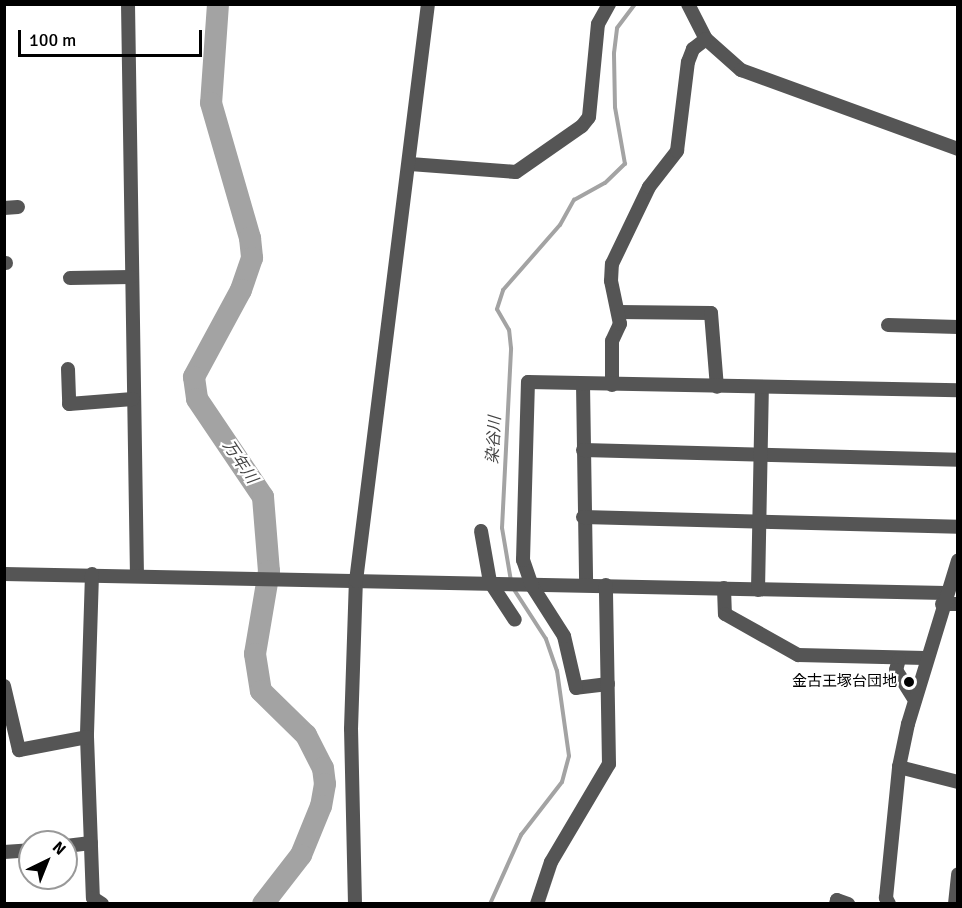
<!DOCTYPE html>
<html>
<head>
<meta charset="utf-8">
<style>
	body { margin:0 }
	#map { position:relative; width:962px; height:908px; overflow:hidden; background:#fff; font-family:Signika,"Noto Sans JP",sans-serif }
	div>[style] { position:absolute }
	.stream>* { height:4px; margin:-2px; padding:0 2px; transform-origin:2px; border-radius:2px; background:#a3a3a3 }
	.river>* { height:22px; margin:-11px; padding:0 11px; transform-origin:11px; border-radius:11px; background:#a3a3a3 }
	.minor>* { height:14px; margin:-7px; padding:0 7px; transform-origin:7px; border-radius:7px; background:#555 }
	.dots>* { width:16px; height:16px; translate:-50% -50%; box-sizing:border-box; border:3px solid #fff; border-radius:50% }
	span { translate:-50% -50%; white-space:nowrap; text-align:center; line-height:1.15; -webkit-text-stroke:4.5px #fff; paint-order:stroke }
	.poi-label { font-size:15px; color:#000 }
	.right { translate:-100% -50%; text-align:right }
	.water-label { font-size:16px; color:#444; font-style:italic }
	.frame { position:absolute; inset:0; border:6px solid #000; pointer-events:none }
	.north { position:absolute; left:18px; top:830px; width:60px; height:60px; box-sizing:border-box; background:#fff; border:2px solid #999; border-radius:50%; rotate:43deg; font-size:16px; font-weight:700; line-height:24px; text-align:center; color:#000 }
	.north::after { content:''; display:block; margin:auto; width:21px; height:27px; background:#000; clip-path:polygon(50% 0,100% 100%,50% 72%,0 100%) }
	.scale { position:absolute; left:18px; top:30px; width:184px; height:27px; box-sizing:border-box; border:3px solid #000; border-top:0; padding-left:8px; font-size:18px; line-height:21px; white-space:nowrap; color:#000; -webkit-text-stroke:4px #fff; paint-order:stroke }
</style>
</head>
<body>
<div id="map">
	<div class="stream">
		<div style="left:511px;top:581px;width:54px;rotate:-99.6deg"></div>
		<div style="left:502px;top:528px;width:180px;rotate:-87.1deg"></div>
		<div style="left:511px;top:348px;width:18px;rotate:-96deg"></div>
		<div style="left:509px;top:330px;width:24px;rotate:-120deg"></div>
		<div style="left:497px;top:309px;width:20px;rotate:-72deg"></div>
		<div style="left:503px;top:290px;width:86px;rotate:-48.8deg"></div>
		<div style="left:560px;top:225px;width:29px;rotate:-61deg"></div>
		<div style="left:574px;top:200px;width:35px;rotate:-29deg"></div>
		<div style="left:605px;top:183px;width:28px;rotate:-44deg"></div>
		<div style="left:625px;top:164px;width:58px;rotate:-100deg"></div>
		<div style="left:615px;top:107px;width:54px;rotate:-91.1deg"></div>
		<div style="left:614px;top:53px;width:25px;rotate:-83deg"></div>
		<div style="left:617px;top:28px;width:30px;rotate:-53deg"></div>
		<div style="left:490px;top:904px;width:76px;rotate:-65.8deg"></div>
		<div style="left:521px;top:835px;width:67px;rotate:-52.3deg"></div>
		<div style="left:562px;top:782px;width:27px;rotate:-75deg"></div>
		<div style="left:569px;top:756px;width:86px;rotate:-98deg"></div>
		<div style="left:557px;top:671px;width:34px;rotate:-109deg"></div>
		<div style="left:546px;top:639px;width:61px;rotate:-122.9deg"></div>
	</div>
	<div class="river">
		<div style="left:218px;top:4px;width:99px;rotate:94deg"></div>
		<div style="left:211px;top:103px;width:141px;rotate:73.9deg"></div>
		<div style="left:250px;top:238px;width:20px;rotate:84deg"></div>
		<div style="left:252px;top:258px;width:34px;rotate:109deg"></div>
		<div style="left:241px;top:290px;width:99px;rotate:118.4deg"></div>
		<div style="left:194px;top:377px;width:22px;rotate:82deg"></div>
		<div style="left:197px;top:399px;width:118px;rotate:56deg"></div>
		<div style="left:263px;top:497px;width:74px;rotate:85.4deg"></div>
		<div style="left:269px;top:571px;width:84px;rotate:99.6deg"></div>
		<div style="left:255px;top:654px;width:37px;rotate:81deg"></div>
		<div style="left:261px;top:691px;width:63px;rotate:44.4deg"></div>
		<div style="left:306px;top:735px;width:37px;rotate:63deg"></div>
		<div style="left:323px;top:768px;width:16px;rotate:83deg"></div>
		<div style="left:325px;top:784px;width:22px;rotate:100deg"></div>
		<div style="left:321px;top:806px;width:53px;rotate:112.2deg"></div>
		<div style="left:301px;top:855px;width:62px;rotate:127.8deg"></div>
	</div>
	<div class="minor">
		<div style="left:128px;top:4px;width:571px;rotate:89.1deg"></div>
		<div style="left:688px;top:4px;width:39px;rotate:63deg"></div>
		<div style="left:706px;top:39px;width:47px;rotate:41.5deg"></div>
		<div style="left:741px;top:70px;width:231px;rotate:20deg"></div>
		<div style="left:410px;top:164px;width:106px;rotate:4.3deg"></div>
		<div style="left:516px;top:172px;width:80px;rotate:-34.9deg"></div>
		<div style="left:582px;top:126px;width:11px;rotate:-52deg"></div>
		<div style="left:589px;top:117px;width:93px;rotate:-84.5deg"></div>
		<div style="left:598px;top:24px;width:23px;rotate:-61deg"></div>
		<div style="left:4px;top:208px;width:14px;rotate:-4deg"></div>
		<div style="left:4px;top:263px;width:2px"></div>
		<div style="left:70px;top:278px;width:61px;rotate:-0.9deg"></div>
		<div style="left:618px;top:312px;width:93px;rotate:0.6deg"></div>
		<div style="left:711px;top:313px;width:74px;rotate:85.4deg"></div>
		<div style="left:888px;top:325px;width:70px;rotate:1.6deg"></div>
		<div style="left:68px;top:369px;width:35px;rotate:88deg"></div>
		<div style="left:69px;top:404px;width:64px;rotate:-4.5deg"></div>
		<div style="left:583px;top:384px;width:201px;rotate:89.1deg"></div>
		<div style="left:612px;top:385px;width:44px;rotate:-90deg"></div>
		<div style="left:612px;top:341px;width:19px;rotate:-65deg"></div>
		<div style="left:620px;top:324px;width:44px;rotate:-101.8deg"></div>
		<div style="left:611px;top:281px;width:17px;rotate:-87deg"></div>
		<div style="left:612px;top:264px;width:85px;rotate:-64.3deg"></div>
		<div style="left:649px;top:187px;width:46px;rotate:-52.1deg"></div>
		<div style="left:677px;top:151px;width:90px;rotate:-83deg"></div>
		<div style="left:688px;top:62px;width:14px;rotate:-69deg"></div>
		<div style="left:693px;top:49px;width:16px;rotate:-38deg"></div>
		<div style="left:583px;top:450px;width:375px;rotate:1.5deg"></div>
		<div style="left:583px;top:517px;width:375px;rotate:1.5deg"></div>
		<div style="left:481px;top:531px;width:52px;rotate:80deg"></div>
		<div style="left:490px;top:582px;width:45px;rotate:56.7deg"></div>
		<div style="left:4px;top:574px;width:942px;rotate:1.16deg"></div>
		<div style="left:92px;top:574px;width:163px;rotate:91.8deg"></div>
		<div style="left:87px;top:737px;width:161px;rotate:87.9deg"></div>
		<div style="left:93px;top:898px;width:11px;rotate:34deg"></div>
		<div style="left:724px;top:588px;width:26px;rotate:88deg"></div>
		<div style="left:725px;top:614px;width:84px;rotate:29.3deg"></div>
		<div style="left:798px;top:655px;width:127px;rotate:1.4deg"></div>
		<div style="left:758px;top:590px;width:203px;rotate:-88.9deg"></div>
		<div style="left:942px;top:604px;width:16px"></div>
		<div style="left:899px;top:659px;width:11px;rotate:105deg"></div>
		<div style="left:896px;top:670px;width:32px;rotate:58deg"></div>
		<div style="left:608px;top:684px;width:32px;rotate:173deg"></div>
		<div style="left:576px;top:688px;width:53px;rotate:-103deg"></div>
		<div style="left:564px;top:636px;width:59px;rotate:-122.6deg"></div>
		<div style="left:532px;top:586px;width:28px;rotate:-109deg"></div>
		<div style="left:523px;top:560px;width:178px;rotate:-88.4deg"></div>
		<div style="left:528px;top:382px;width:430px;rotate:1.1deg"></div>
		<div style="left:4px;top:686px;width:66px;rotate:76.8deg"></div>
		<div style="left:19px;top:750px;width:69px;rotate:-10.8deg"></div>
		<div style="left:899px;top:767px;width:61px;rotate:14.3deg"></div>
		<div style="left:66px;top:846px;width:25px;rotate:-7deg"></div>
		<div style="left:4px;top:852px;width:26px;rotate:-4deg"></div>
		<div style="left:355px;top:904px;width:175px;rotate:-91.3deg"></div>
		<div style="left:351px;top:729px;width:148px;rotate:-88.1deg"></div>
		<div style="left:356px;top:581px;width:581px;rotate:-82.89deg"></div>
		<div style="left:537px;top:904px;width:44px;rotate:-71.6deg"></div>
		<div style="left:551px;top:862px;width:114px;rotate:-59.4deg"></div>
		<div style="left:609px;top:764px;width:179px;rotate:-91deg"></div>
		<div style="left:836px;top:904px;width:4px;rotate:-76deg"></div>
		<div style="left:837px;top:900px;width:12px;rotate:20deg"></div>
		<div style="left:889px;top:904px;width:7px;rotate:-117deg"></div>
		<div style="left:886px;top:898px;width:132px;rotate:-84.3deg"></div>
		<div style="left:899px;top:767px;width:44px;rotate:-78.2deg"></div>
		<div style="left:908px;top:724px;width:171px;rotate:-73deg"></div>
		<div style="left:955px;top:904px;width:30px;rotate:-84deg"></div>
	</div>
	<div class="dots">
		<div style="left:909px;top:682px;background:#000"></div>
	</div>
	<div class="poi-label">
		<span class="right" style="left:897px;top:682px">金古王塚台団地</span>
	</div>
	<div class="water-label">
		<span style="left:494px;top:440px;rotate:-87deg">染谷川</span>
		<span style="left:240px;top:462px;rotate:56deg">万年川</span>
	</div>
	<div class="frame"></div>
	<div class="north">N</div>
	<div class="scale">100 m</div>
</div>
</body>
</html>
